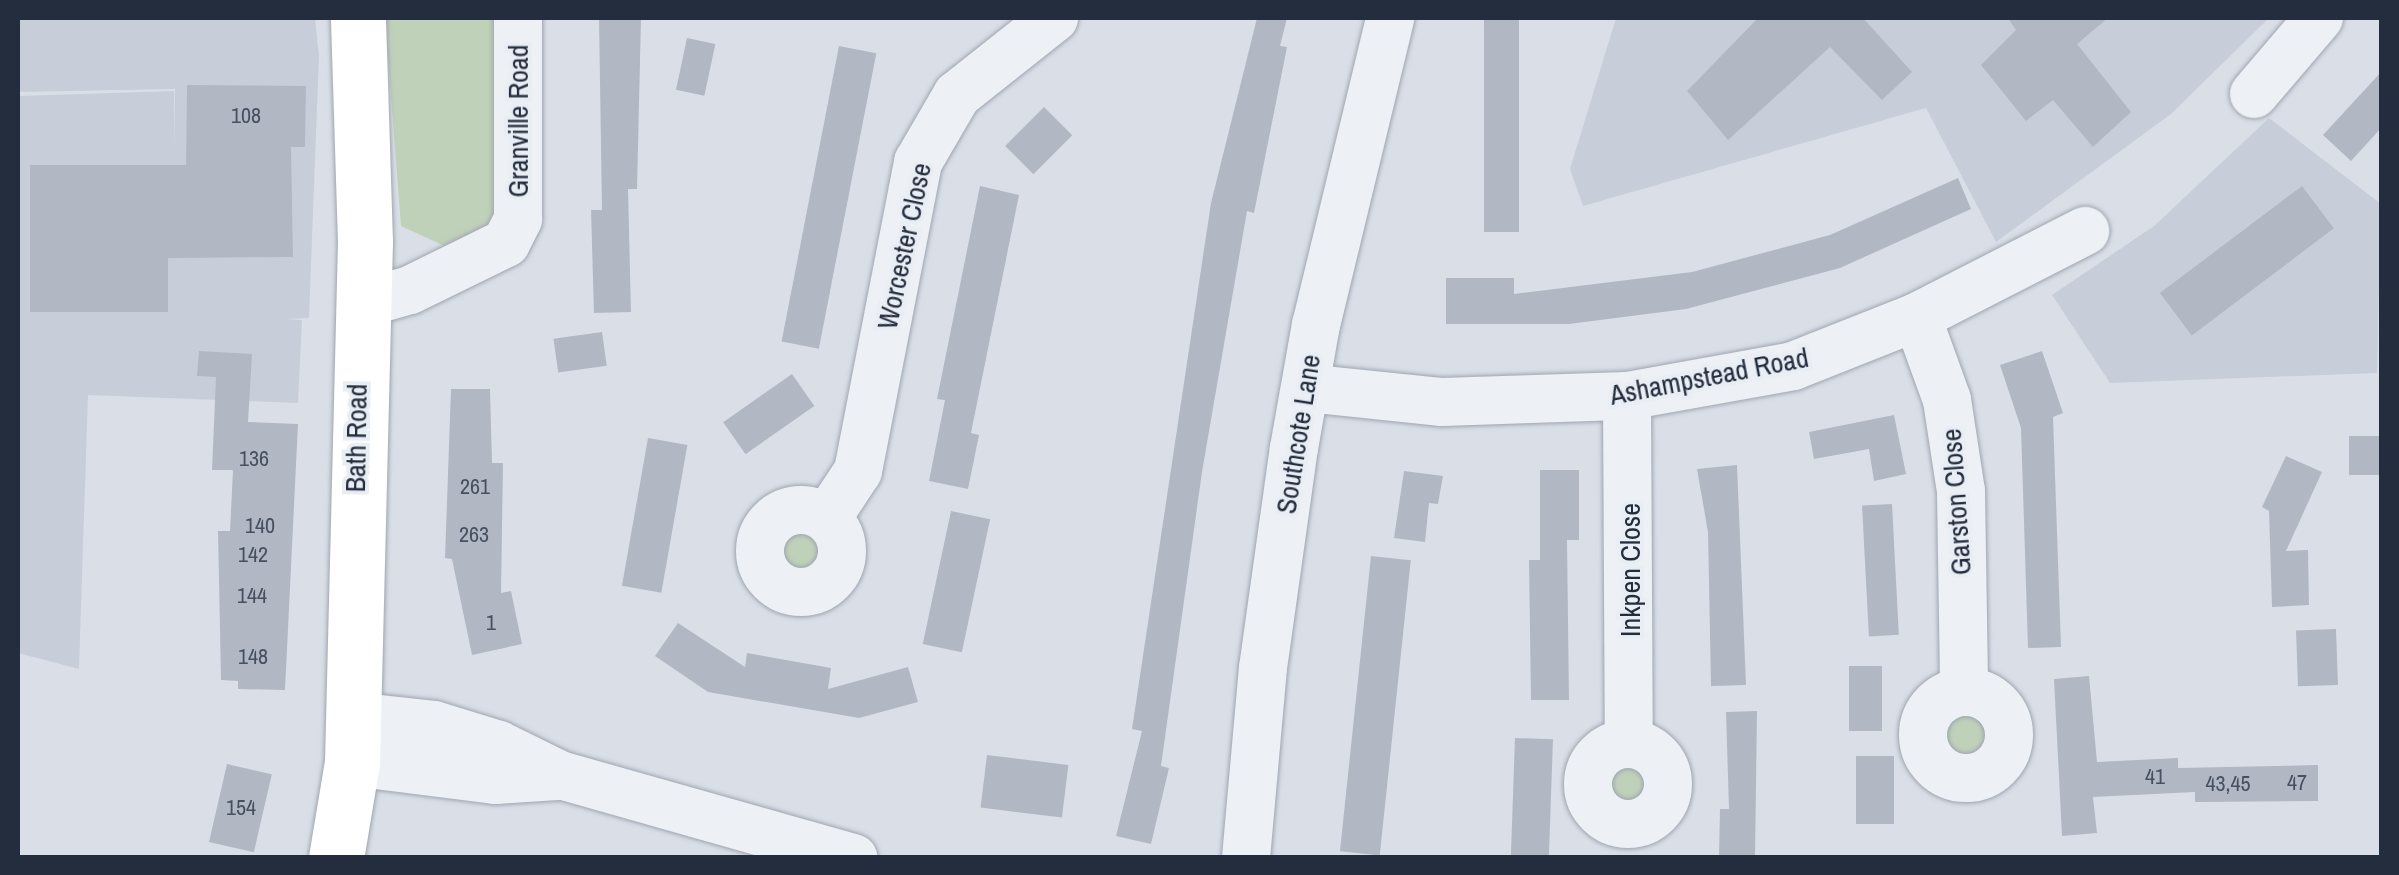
<!DOCTYPE html>
<html>
<head>
<meta charset="utf-8">
<style>
	body { margin:0 }
	#map { position:relative; width:2399px; height:875px; overflow:hidden; background:#dadfe7; font-family:"Archivo Narrow",sans-serif }
	div>[style] { position:absolute }
	.built>* { inset:0; background:#c8ced9 }
	.green>* { inset:0; background:#c0d1ba }
	.round { border-radius:50% }
	.building>* { inset:0; background:#b1b8c4; transform-origin:0 0 }
	.roads { filter:drop-shadow(0 0 2px #9fa6b1) drop-shadow(0 0 2px #9fa6b1) }
	.minor>* { height:48px; margin:-24px; padding:0 24px; transform-origin:24px; border-radius:24px; background:#edf0f5 }
	.minor>.ring { margin:-24px; padding:0; box-sizing:content-box; background:none; border:48px solid #edf0f5; border-radius:50% }
	.major>* { height:55px; margin:-27.5px; padding:0 27.5px; transform-origin:27.5px; border-radius:27.5px; background:#fff }
	span { translate:-50% -50%; white-space:nowrap; text-align:center; line-height:1.15; -webkit-text-stroke:8px #e9eef4; paint-order:stroke }
	.number-label { font-size:22px; color:#465060 }
	.number-label span { -webkit-text-stroke-width:0 }
	.street-label { font-size:28px; color:#232d3e }
	.frame { position:absolute; inset:0; border:20px solid #232d3e; pointer-events:none }
</style>
</head>
<body>
<div id="map">
	<div class="built">
		<div style="clip-path:polygon(18px 18px,315px 18px,319px 56px,309px 318px,285px 319px,302px 320px,298px 403px,88px 395px,79px 669px,18px 653px,18px 96px,174px 91px,175px 147px,175px 89px,18px 92px)"></div>
		<div style="clip-path:polygon(1616px 18px,2269px 18px,2171px 114px,1996px 242px,1926px 108px,1583px 206px,1570px 169px)"></div>
		<div style="clip-path:polygon(2269px 118px,2381px 204px,2377px 373px,2110px 383px,2052px 295px,2154px 226px)"></div>
	</div>
	<div class="green">
		<div style="clip-path:polygon(385px 18px,502px 18px,496px 215px,481px 243px,460px 253px,401px 226px)"></div>
		<div class="round" style="left:782px;top:530px;width:42px;height:42px"></div>
		<div class="round" style="left:1944px;top:714px;width:44px;height:44px"></div>
		<div class="round" style="left:1606px;top:764px;width:42px;height:42px"></div>
	</div>
	<div class="building">
		<div style="clip-path:polygon(599px 18px,641px 18px,637px 189px,628px 189px,631px 312px,594px 313px,591px 210px,602px 210px)"></div>
		<div style="clip-path:polygon(1257px 18px,1287px 18px,1280px 46px,1287px 47px,1254px 213px,1247px 211px,1202px 472px,1161px 766px,1169px 768px,1151px 844px,1116px 836px,1142px 731px,1132px 729px,1211px 203px)"></div>
		<div style="left:1484px;top:18px;width:35px;height:214px"></div>
		<div style="clip-path:polygon(1758px 18px,1863px 18px,1912px 72px,1882px 100px,1830px 47px,1728px 140px,1687px 91px)"></div>
		<div style="clip-path:polygon(2008px 18px,2108px 18px,2077px 44px,2131px 112px,2093px 147px,2053px 100px,2026px 121px,1981px 65px,2016px 30px)"></div>
		<div style="left:687px;top:38px;width:29px;height:53px;rotate:12deg"></div>
		<div style="left:839px;top:46px;width:38px;height:301px;rotate:11deg"></div>
		<div style="clip-path:polygon(2382px 71px,2382px 127px,2351px 161px,2323px 135px)"></div>
		<div style="clip-path:polygon(187px 85px,306px 86px,305px 147px,291px 147px,293px 257px,168px 258px,168px 312px,30px 312px,30px 165px,186px 165px)"></div>
		<div style="left:1044px;top:107px;width:40px;height:55px;rotate:45deg"></div>
		<div style="clip-path:polygon(1958px 178px,1971px 209px,1840px 268px,1686px 309px,1569px 324px,1446px 324px,1446px 278px,1514px 278px,1514px 294px,1692px 272px,1830px 235px)"></div>
		<div style="clip-path:polygon(980px 186px,1019px 195px,971px 433px,979px 435px,968px 489px,929px 481px,945px 400px,937px 399px)"></div>
		<div style="left:2302px;top:186px;width:53px;height:178px;rotate:53deg"></div>
		<div style="left:602px;top:332px;width:34px;height:49px;rotate:82deg"></div>
		<div style="clip-path:polygon(199px 351px,252px 354px,248px 422px,298px 424px,285px 690px,238px 689px,238px 681px,221px 680px,218px 531px,230px 531px,233px 470px,212px 470px,216px 377px,197px 376px)"></div>
		<div style="clip-path:polygon(2042px 351px,2063px 413px,2053px 417px,2061px 647px,2028px 648px,2021px 428px,2000px 365px)"></div>
		<div style="left:792px;top:374px;width:39px;height:84px;rotate:55deg"></div>
		<div style="clip-path:polygon(451px 389px,490px 389px,492px 463px,503px 463px,501px 593px,511px 591px,522px 644px,472px 655px,452px 559px,445px 558px)"></div>
		<div style="clip-path:polygon(1894px 415px,1906px 474px,1874px 481px,1869px 449px,1814px 459px,1809px 432px)"></div>
		<div style="left:2382px;top:436px;width:39px;height:33px;rotate:90deg"></div>
		<div style="left:648px;top:438px;width:40px;height:150px;rotate:10deg"></div>
		<div style="clip-path:polygon(2286px 456px,2322px 472px,2286px 551px,2308px 550px,2309px 605px,2272px 607px,2269px 511px,2262px 507px)"></div>
		<div style="clip-path:polygon(1737px 465px,1746px 685px,1711px 686px,1708px 532px,1697px 469px)"></div>
		<div style="clip-path:polygon(1540px 470px,1579px 470px,1579px 540px,1567px 540px,1569px 700px,1531px 700px,1529px 560px,1540px 560px)"></div>
		<div style="clip-path:polygon(1404px 471px,1443px 476px,1438px 504px,1429px 503px,1425px 542px,1394px 538px)"></div>
		<div style="left:1892px;top:504px;width:131px;height:30px;rotate:87deg"></div>
		<div style="left:951px;top:511px;width:40px;height:136px;rotate:12deg"></div>
		<div style="left:1371px;top:556px;width:40px;height:297px;rotate:6deg"></div>
		<div style="clip-path:polygon(678px 623px,745px 667px,747px 653px,831px 668px,828px 689px,908px 667px,918px 702px,859px 718px,708px 692px,655px 656px)"></div>
		<div style="left:2336px;top:629px;width:56px;height:40px;rotate:88deg"></div>
		<div style="left:1849px;top:666px;width:33px;height:65px"></div>
		<div style="clip-path:polygon(2089px 676px,2097px 762px,2178px 758px,2178px 768px,2318px 765px,2318px 801px,2195px 802px,2195px 792px,2093px 797px,2097px 833px,2062px 836px,2054px 679px)"></div>
		<div style="clip-path:polygon(1757px 711px,1755px 858px,1719px 858px,1720px 809px,1729px 809px,1726px 712px)"></div>
		<div style="left:1515px;top:738px;width:38px;height:120px;rotate:2deg"></div>
		<div style="left:987px;top:755px;width:82px;height:53px;rotate:7deg"></div>
		<div style="left:1856px;top:756px;width:38px;height:68px"></div>
		<div style="left:227px;top:764px;width:46px;height:80px;rotate:13deg"></div>
	</div>
	<div class="roads">
		<div class="minor">
			<div style="left:2254px;top:94px;width:100px;rotate:-49.5deg"></div>
			<div style="left:361px;top:304px;width:51px;rotate:-15.9deg"></div>
			<div style="left:410px;top:290px;width:107px;rotate:-26.1deg"></div>
			<div style="left:506px;top:243px;width:27px;rotate:-63deg"></div>
			<div style="left:518px;top:219px;width:201px;rotate:-90deg"></div>
			<div style="left:1917px;top:317px;width:88px;rotate:70.1deg"></div>
			<div style="left:1947px;top:400px;width:92px;rotate:81.3deg"></div>
			<div style="left:1961px;top:491px;width:200px;rotate:89.1deg"></div>
			<div style="left:1306px;top:388px;width:137px;rotate:5.9deg"></div>
			<div style="left:1442px;top:402px;width:185px;rotate:-1.9deg"></div>
			<div style="left:1627px;top:396px;width:169px;rotate:-10.2deg"></div>
			<div style="left:1793px;top:366px;width:133px;rotate:-21.6deg"></div>
			<div style="left:1917px;top:317px;width:189px;rotate:-27.1deg"></div>
			<div style="left:1627px;top:396px;width:348px;rotate:89.7deg"></div>
			<div class="ring" style="left:760px;top:510px;width:34px;height:34px"></div>
			<div style="left:827px;top:518px;width:56px;rotate:-56.6deg"></div>
			<div style="left:858px;top:471px;width:315px;rotate:-79deg"></div>
			<div style="left:918px;top:162px;width:78px;rotate:-59.8deg"></div>
			<div style="left:957px;top:95px;width:124px;rotate:-38.4deg"></div>
			<div class="ring" style="left:1923px;top:692px;width:38px;height:38px"></div>
			<div style="left:353px;top:716px;width:81px;rotate:6.3deg"></div>
			<div style="left:434px;top:725px;width:68px;rotate:17.1deg"></div>
			<div style="left:499px;top:745px;width:68px;rotate:26.2deg"></div>
			<div style="left:560px;top:775px;width:305px;rotate:15.8deg"></div>
			<div class="ring" style="left:1588px;top:744px;width:32px;height:32px"></div>
			<div style="left:352px;top:762px;width:144px;rotate:7.2deg"></div>
			<div style="left:495px;top:780px;width:62px;rotate:-3.7deg"></div>
			<div style="left:1246px;top:858px;width:191px;rotate:-84.9deg"></div>
			<div style="left:1263px;top:668px;width:222px;rotate:-82deg"></div>
			<div style="left:1294px;top:448px;width:125px;rotate:-79.9deg"></div>
			<div style="left:1316px;top:325px;width:316px;rotate:-76.4deg"></div>
		</div>
		<div class="major">
			<div style="left:336px;top:858px;width:97px;rotate:-80.5deg"></div>
			<div style="left:352px;top:762px;width:520px;rotate:-88.57deg"></div>
			<div style="left:365px;top:242px;width:224px;rotate:-91.8deg"></div>
		</div>
	</div>
	<div class="number-label">
		<span style="left:246px;top:116px">108</span>
		<span style="left:254px;top:459px">136</span>
		<span style="left:475px;top:487px">261</span>
		<span style="left:260px;top:526px">140</span>
		<span style="left:474px;top:535px">263</span>
		<span style="left:253px;top:555px">142</span>
		<span style="left:252px;top:596px">144</span>
		<span style="left:491px;top:623px">1</span>
		<span style="left:253px;top:657px">148</span>
		<span style="left:2155px;top:777px">41</span>
		<span style="left:2297px;top:783px">47</span>
		<span style="left:2228px;top:784px">43,45</span>
		<span style="left:241px;top:808px">154</span>
	</div>
	<div class="street-label">
		<span style="left:518px;top:121px;rotate:-90deg">Granville Road</span>
		<span style="left:904px;top:246px;rotate:-78deg">Worcester Close</span>
		<span style="left:1709px;top:376px;rotate:-11deg">Ashampstead Road</span>
		<span style="left:1298px;top:434px;rotate:-81deg">Southcote Lane</span>
		<span style="left:356px;top:438px;rotate:-89deg">Bath Road</span>
		<span style="left:1956px;top:502px;rotate:-94deg">Garston Close</span>
		<span style="left:1630px;top:570px;rotate:-90deg">Inkpen Close</span>
	</div>
	<div class="frame"></div>
</div>
</body>
</html>
